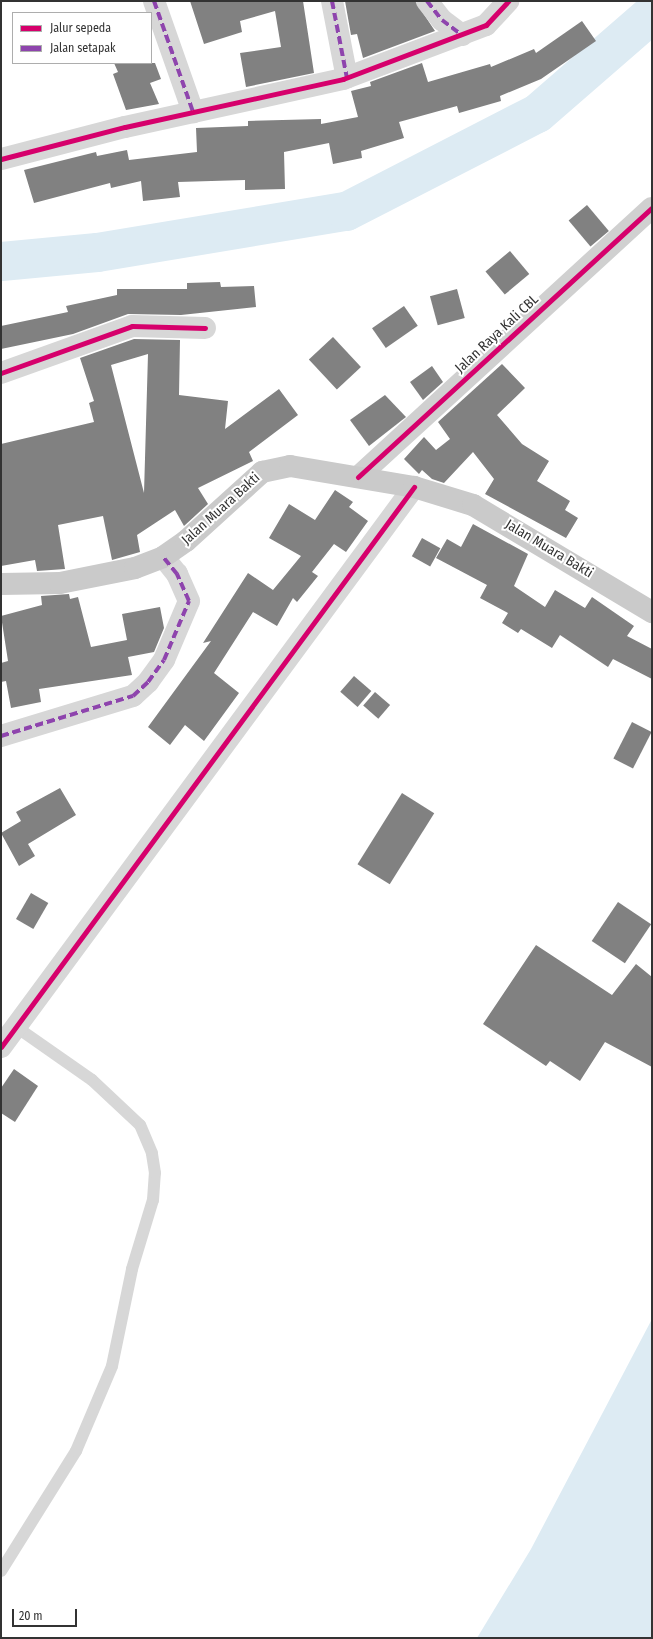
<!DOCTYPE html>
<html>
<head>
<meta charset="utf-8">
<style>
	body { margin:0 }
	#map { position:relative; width:653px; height:1639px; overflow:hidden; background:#fff; font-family:"Fira Sans Condensed",sans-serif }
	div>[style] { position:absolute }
	.water>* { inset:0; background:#ddebf3 }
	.river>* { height:39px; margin:-19.5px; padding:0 19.5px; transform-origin:19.5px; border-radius:19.5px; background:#ddebf3 }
	.building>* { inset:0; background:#818181; transform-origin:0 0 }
	.lane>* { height:12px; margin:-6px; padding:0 6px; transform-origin:6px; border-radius:6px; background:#d7d7d7 }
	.street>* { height:22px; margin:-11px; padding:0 11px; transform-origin:11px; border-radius:11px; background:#d7d7d7 }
	.secondary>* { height:22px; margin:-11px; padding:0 11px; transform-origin:11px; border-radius:11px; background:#d0d0d0 }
	.primary>* { height:22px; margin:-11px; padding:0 11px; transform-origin:11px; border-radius:11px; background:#cacaca }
	.quiet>* { height:4px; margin-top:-2px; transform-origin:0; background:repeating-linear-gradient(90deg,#8e44ad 0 8px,transparent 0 12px) }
	.cycleway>* { height:5px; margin:-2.5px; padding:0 2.5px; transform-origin:2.5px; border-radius:2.5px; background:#d6006c }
	span { translate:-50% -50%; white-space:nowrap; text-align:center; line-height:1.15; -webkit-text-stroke:4px #fff; paint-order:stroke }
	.street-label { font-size:14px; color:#333 }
	.frame { position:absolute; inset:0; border:2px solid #333; pointer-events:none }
	.legend { position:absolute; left:12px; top:12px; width:140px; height:52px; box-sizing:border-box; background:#fff; border:1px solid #adadad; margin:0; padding:5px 7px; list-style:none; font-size:12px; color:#333 }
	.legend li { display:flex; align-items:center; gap:8px; height:20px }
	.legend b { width:20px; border:1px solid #adadad }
	.scale { position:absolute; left:12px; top:1609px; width:65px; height:18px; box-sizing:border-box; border:2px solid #333; border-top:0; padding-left:5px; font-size:12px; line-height:14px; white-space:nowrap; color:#333; -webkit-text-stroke:3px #fff; paint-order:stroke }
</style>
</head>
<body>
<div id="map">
	<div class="water">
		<div style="clip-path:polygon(652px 1319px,652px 1638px,477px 1638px,531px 1549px)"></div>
	</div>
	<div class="river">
		<div style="left:1px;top:261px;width:96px;rotate:-5.4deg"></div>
		<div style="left:97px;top:252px;width:252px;rotate:-9.4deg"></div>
		<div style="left:346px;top:211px;width:215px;rotate:-27.2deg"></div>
		<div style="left:537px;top:113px;width:152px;rotate:-41deg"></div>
	</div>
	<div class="building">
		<div style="clip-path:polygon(190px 1px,303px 1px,314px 73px,246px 87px,240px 53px,281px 47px,275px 11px,240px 21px,242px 32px,204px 44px)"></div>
		<div style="clip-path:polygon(345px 1px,415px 1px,435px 31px,363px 58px,357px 34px,351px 35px)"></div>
		<div style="clip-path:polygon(582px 21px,596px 41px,541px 79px,500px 96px,501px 101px,459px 113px,457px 106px,399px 122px,404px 138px,361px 151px,362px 158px,333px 164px,329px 143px,284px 152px,285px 189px,245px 190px,245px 180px,178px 182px,180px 197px,143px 201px,141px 181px,111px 188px,110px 183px,34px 203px,24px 170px,96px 152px,97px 156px,127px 150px,129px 160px,197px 152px,196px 128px,248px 126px,248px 121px,321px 119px,321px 124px,358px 117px,351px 91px,371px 86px,370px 82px,422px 63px,428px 82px,490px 64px,491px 67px,534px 49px,536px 53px)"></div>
		<div style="clip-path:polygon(114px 63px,155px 63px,161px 79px,150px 83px,159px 104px,126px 110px,113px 74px,118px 72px)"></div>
		<div style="left:587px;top:205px;width:34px;height:24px;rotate:50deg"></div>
		<div style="left:510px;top:251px;width:30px;height:32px;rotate:50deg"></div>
		<div style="clip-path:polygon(220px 282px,221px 287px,254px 286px,256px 307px,181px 315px,128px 314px,73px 334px,1px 349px,1px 326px,68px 312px,66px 306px,117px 295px,117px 289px,187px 289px,187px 283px)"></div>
		<div style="left:457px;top:289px;width:30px;height:28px;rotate:75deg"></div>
		<div style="left:404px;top:306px;width:24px;height:39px;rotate:55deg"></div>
		<div style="left:333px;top:337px;width:41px;height:33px;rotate:47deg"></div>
		<div style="clip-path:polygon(evenodd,134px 339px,180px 340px,179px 395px,228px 401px,225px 429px,279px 389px,298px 415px,249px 452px,253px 461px,198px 488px,208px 504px,184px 526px,175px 510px,137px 535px,140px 552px,112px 560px,103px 516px,58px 525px,65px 569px,37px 571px,35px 560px,1px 566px,1px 444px,94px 422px,89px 403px,94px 401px,80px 358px,134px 339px,148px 354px,144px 493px,111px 365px,148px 354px)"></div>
		<div style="clip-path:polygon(502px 364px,525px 388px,497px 415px,522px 444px,549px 461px,537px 481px,570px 501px,565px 510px,578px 518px,566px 538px,485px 494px,494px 479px,473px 452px,444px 483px,432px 479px,422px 470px,419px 474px,404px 459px,424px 437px,436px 450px,450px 439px,438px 422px)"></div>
		<div style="clip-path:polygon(432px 366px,443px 382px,423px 400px,410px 382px)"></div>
		<div style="clip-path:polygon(385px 395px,406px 417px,369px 446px,350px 420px)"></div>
		<div style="clip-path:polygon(335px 490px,353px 502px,349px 507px,368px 521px,346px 552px,334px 544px,312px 572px,318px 576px,297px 602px,293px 598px,277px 626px,253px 612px,214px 673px,239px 693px,204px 741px,185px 725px,170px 745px,148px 727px,211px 641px,203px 643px,248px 573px,273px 590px,301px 556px,269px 538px,289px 504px,315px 520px)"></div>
		<div style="clip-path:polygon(473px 524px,528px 554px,514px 586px,545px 607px,555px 590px,585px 608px,592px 597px,634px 626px,627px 636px,652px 649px,652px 679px,613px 659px,608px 667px,560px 635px,552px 648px,521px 629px,518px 633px,502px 623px,508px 613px,480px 598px,487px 585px,436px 558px,447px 539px,461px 547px)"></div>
		<div style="left:422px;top:538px;width:21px;height:21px;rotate:29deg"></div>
		<div style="clip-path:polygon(69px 594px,70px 599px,78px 597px,91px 647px,127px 640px,122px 614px,160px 607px,164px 628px,154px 652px,128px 657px,132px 675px,39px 689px,41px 702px,11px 708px,6px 681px,1px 682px,1px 663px,8px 661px,1px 616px,42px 605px,41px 596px)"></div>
		<div style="left:354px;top:676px;width:23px;height:21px;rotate:41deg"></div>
		<div style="left:375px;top:692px;width:20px;height:18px;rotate:41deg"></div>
		<div style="left:632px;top:722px;width:22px;height:41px;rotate:27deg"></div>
		<div style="clip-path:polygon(60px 788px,76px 815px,28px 844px,35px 856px,19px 866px,1px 833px,21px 821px,16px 812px)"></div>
		<div style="left:402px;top:793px;width:38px;height:84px;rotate:32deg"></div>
		<div style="left:31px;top:893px;width:20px;height:30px;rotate:30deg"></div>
		<div style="left:618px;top:902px;width:40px;height:47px;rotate:34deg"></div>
		<div style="clip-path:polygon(536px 945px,612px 995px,636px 964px,652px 977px,652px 1067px,605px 1042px,580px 1081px,550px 1061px,546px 1066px,483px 1024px)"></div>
		<div style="clip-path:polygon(14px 1069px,38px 1086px,15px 1122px,1px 1113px,1px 1088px)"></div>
	</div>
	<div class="lane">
		<div style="left:1px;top:1571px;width:142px;rotate:-58deg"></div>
		<div style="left:76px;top:1451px;width:92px;rotate:-67deg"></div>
		<div style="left:112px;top:1366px;width:99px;rotate:-78.3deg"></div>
		<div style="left:132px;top:1269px;width:72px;rotate:-73.1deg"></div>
		<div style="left:153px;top:1200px;width:27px;rotate:-86deg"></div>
		<div style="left:155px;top:1173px;width:20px;rotate:-99deg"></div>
		<div style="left:152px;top:1153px;width:30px;rotate:-113deg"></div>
		<div style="left:140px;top:1125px;width:66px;rotate:-136.8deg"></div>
		<div style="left:92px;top:1080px;width:94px;rotate:-145deg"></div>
	</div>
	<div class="street">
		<div style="left:154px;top:1px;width:118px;rotate:70.6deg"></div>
		<div style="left:332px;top:1px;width:78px;rotate:79deg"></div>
		<div style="left:427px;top:1px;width:24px;rotate:52deg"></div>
		<div style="left:442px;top:20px;width:25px;rotate:37deg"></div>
		<div style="left:1px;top:159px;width:128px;rotate:-14.5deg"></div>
		<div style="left:125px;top:127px;width:223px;rotate:-12.4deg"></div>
		<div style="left:343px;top:79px;width:153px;rotate:-20.7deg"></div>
		<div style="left:486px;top:25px;width:33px;rotate:-47deg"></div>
		<div style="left:1px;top:373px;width:139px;rotate:-19.7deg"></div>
		<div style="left:132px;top:326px;width:73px;rotate:1.6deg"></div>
		<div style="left:1px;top:736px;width:138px;rotate:-16.9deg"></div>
		<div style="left:133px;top:696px;width:21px;rotate:-43deg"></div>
		<div style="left:148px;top:682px;width:27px;rotate:-54deg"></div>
		<div style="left:164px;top:660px;width:64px;rotate:-67deg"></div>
		<div style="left:189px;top:601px;width:30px;rotate:-114deg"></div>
		<div style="left:177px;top:574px;width:22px;rotate:-129deg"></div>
		<div style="left:1px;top:1047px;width:696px;rotate:-53.59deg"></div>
	</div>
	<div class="secondary">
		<div style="left:358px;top:477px;width:398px;rotate:-42.5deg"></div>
	</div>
	<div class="primary">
		<div style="left:1px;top:584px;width:59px;rotate:-1deg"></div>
		<div style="left:60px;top:583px;width:76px;rotate:-11.3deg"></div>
		<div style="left:135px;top:568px;width:30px;rotate:-21deg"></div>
		<div style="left:163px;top:557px;width:28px;rotate:-35deg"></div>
		<div style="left:186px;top:541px;width:103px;rotate:-42.2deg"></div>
		<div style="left:262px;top:472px;width:29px;rotate:-12deg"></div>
		<div style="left:290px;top:466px;width:126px;rotate:9.6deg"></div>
		<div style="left:414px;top:487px;width:62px;rotate:17deg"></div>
		<div style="left:473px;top:505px;width:209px;rotate:30.9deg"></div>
	</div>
	<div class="quiet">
		<div style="left:154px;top:1px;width:118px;rotate:70.6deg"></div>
		<div style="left:332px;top:1px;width:78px;rotate:79deg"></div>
		<div style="left:427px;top:1px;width:24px;rotate:52deg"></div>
		<div style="left:442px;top:20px;width:25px;rotate:37deg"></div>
		<div style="left:1px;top:736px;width:138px;rotate:-16.9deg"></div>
		<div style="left:133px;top:696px;width:21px;rotate:-43deg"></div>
		<div style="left:148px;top:682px;width:27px;rotate:-54deg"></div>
		<div style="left:164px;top:660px;width:64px;rotate:-67deg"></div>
		<div style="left:189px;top:601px;width:30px;rotate:-114deg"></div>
		<div style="left:177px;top:574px;width:22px;rotate:-129deg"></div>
	</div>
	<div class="cycleway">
		<div style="left:1px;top:159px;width:128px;rotate:-14.5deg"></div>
		<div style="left:125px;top:127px;width:223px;rotate:-12.4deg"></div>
		<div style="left:343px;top:79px;width:153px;rotate:-20.7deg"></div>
		<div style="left:486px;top:25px;width:33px;rotate:-47deg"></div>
		<div style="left:1px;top:373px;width:139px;rotate:-19.7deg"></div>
		<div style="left:132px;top:326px;width:73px;rotate:1.6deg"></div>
		<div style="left:358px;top:477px;width:398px;rotate:-42.5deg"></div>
		<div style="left:1px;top:1047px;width:696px;rotate:-53.59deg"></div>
	</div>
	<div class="street-label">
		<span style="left:497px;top:334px;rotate:-43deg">Jalan Raya Kali CBL</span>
		<span style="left:221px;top:509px;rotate:-42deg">Jalan Muara Bakti</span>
		<span style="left:549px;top:549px;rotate:31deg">Jalan Muara Bakti</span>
	</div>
	<div class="frame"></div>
	<ul class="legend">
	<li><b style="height:5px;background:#d6006c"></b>Jalur sepeda</li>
	<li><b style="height:5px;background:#8e44ad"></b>Jalan setapak</li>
	</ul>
	<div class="scale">20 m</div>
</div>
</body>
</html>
